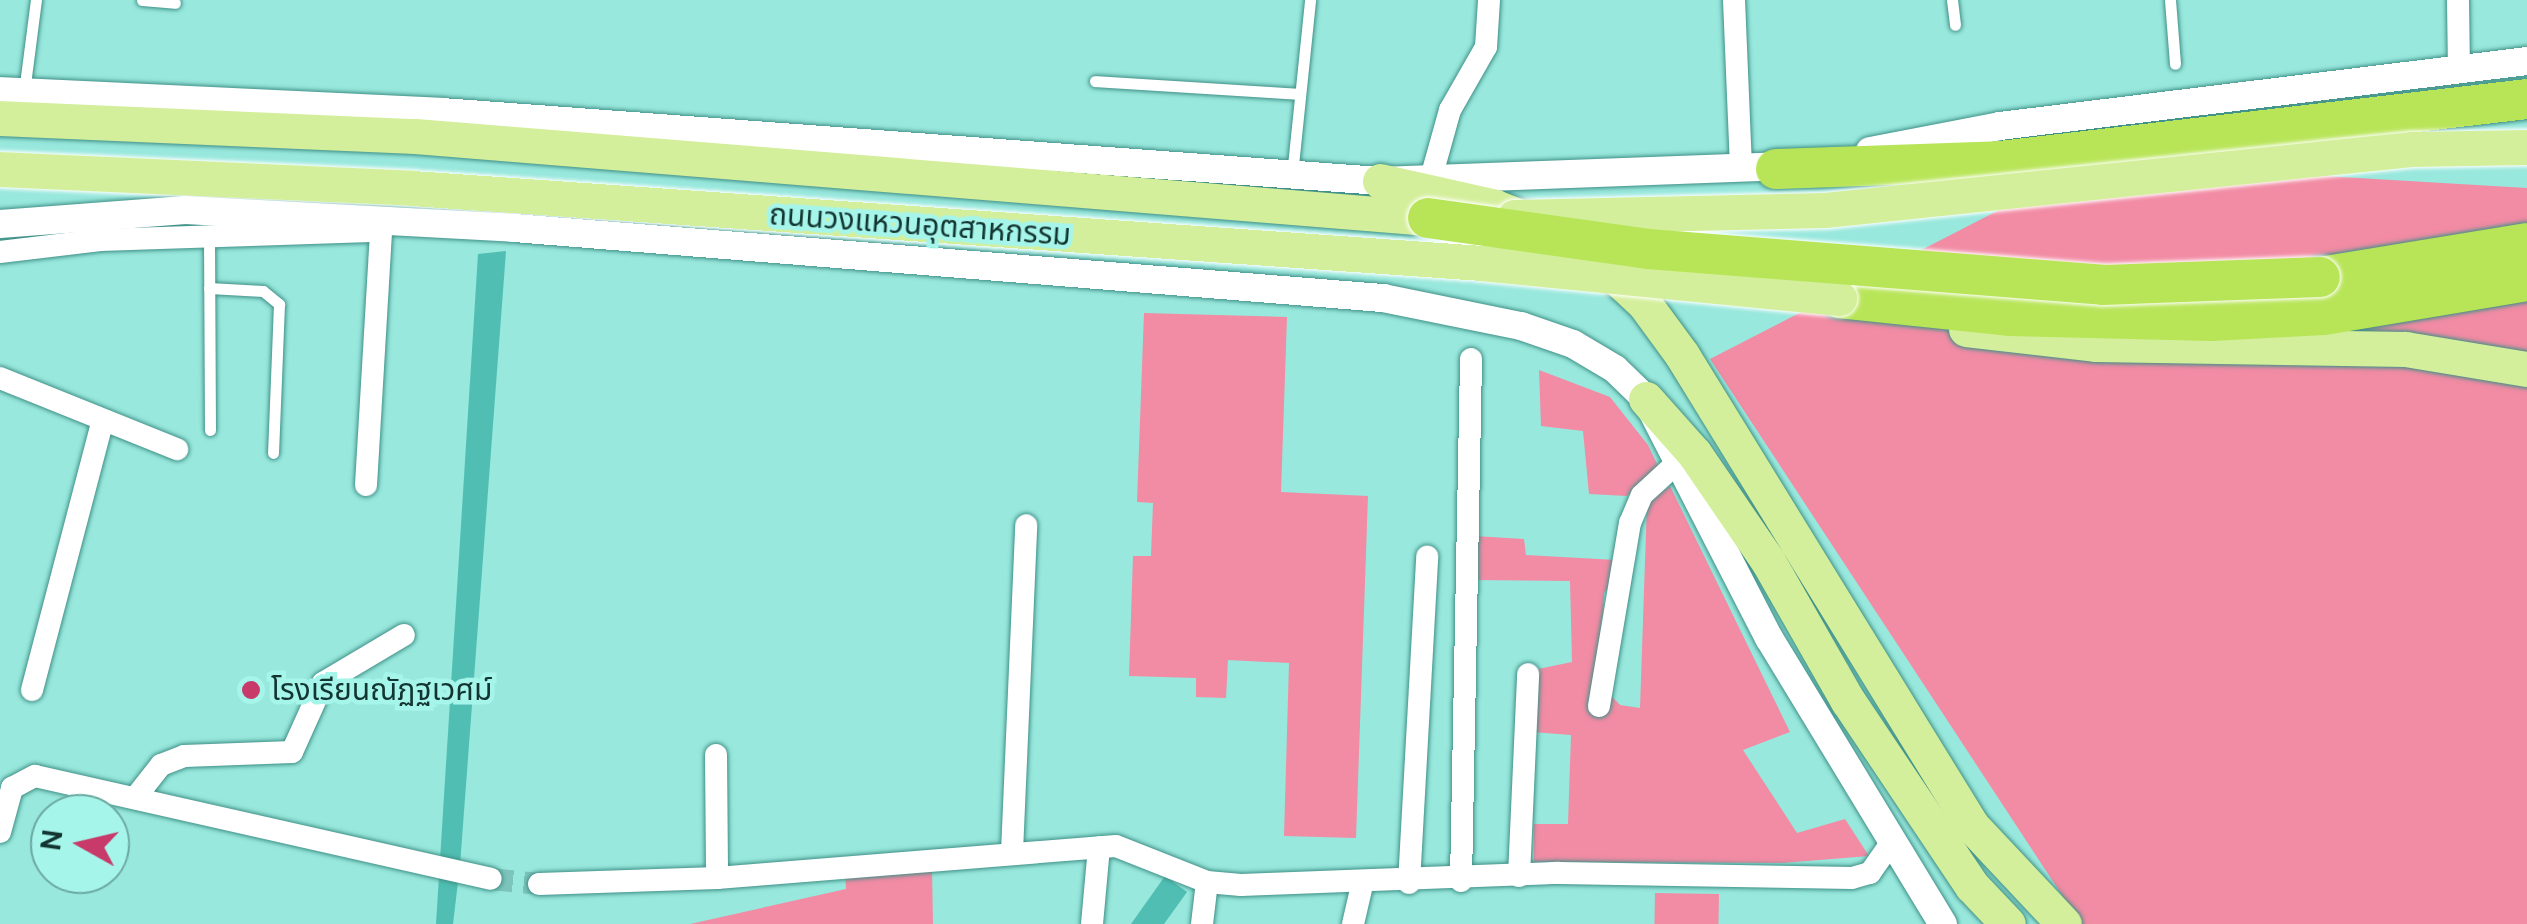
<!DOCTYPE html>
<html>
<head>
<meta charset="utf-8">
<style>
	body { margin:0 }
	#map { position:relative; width:2527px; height:924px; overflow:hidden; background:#98e8dd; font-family:"DM Sans","Noto Sans Thai",sans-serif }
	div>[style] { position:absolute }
	.green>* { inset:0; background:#f28ba4; transform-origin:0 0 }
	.water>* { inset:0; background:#50beb2 }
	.minor-tunnel>* { height:22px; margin-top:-11px; transform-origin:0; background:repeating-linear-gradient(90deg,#7dc4bb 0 22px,transparent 0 33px) }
	.roads { filter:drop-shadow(0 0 2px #409087) drop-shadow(0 0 2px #409087) }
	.service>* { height:11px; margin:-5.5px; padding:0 5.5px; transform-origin:5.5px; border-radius:5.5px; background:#fff }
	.minor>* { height:22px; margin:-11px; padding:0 11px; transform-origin:11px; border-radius:11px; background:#fff }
	.tertiary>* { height:28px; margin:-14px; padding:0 14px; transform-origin:14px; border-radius:14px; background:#fff }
	.primary>* { height:35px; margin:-17.5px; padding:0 17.5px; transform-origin:17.5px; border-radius:17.5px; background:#d4ef9b }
	.motorway>* { height:40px; margin:-20px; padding:0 20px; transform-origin:20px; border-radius:20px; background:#b8e558 }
	.bridges { filter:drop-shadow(0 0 2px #fff) drop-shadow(0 0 2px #fff) }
	.primary-bridge>* { height:35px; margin:-17.5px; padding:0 17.5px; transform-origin:17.5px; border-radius:17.5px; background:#d4ef9b }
	.motorway-bridge>* { height:40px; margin:-20px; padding:0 20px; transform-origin:20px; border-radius:20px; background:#b8e558 }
	.dots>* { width:28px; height:28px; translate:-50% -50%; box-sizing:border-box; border:5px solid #a5f5ea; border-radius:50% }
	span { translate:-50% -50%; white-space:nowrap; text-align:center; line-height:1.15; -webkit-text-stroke:9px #a5f5ea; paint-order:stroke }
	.street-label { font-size:30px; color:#133531 }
	.poi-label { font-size:30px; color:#133531 }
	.left { translate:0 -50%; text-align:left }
	.north { position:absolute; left:30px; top:794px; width:100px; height:100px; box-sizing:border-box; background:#a5f5ea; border:2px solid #6ba8a0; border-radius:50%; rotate:278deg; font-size:28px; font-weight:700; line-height:40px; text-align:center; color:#133531 }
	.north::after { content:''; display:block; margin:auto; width:35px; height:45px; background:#c73a69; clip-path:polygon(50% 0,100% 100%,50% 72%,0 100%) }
</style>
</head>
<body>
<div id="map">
	<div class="green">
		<div style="clip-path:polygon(2307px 175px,2527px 188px,2527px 924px,2081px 924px,1710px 359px,2032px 193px)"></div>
		<div style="clip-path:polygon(1144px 313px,1287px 317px,1281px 492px,1368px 496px,1356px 838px,1284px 836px,1289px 663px,1228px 660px,1226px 698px,1196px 697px,1196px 678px,1129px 676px,1133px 556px,1151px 556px,1153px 503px,1137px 502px)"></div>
		<div style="clip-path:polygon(1539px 370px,1610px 397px,1648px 445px,1658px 466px,1627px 496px,1589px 494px,1583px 431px,1541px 426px)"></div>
		<div style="clip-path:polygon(1670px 486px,1790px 732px,1743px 750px,1797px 833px,1845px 819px,1869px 856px,1782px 863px,1534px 862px,1534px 824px,1568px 824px,1571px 735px,1532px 732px,1533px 670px,1572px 662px,1570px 581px,1472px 580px,1474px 536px,1524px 539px,1526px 555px,1616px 560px,1620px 574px,1604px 593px,1599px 683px,1620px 705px,1640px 708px,1647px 503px)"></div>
		<div style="clip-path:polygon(932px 868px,933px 924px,690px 924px,846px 889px,845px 873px)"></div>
		<div style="left:1655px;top:893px;width:64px;height:31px;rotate:1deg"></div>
	</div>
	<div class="water">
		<div style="clip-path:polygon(506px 251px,460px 865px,453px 924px,436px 924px,478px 254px)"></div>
		<div style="clip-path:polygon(1165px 876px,1187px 892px,1164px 924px,1131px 924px)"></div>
	</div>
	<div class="minor-tunnel">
		<div style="left:491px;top:879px;width:48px;rotate:5.9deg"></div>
	</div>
	<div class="roads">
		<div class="service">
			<div style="left:142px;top:0;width:33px;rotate:5deg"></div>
			<div style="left:1952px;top:0;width:25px;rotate:83deg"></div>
			<div style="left:2170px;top:0;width:64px;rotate:85.5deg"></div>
			<div style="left:1095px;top:81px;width:205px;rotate:3.6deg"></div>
			<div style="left:24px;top:92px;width:93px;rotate:-82.6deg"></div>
			<div style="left:1292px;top:175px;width:176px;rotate:-84.1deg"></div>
			<div style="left:209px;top:237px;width:193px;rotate:89.7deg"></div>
			<div style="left:209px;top:288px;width:54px;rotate:3.2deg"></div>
			<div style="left:263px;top:291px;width:21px;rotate:39deg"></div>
			<div style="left:279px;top:304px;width:149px;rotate:92.3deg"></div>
		</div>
		<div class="minor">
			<div style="left:1734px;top:0;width:170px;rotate:87.6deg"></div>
			<div style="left:2458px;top:0;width:70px;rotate:89.2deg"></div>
			<div style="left:1431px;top:178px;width:71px;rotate:-74.4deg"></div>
			<div style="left:1450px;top:110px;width:73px;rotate:-60.3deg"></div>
			<div style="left:1486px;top:47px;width:47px;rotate:-86.3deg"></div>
			<div style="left:0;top:252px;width:101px;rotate:-6.8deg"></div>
			<div style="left:100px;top:240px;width:271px;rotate:-1.9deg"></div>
			<div style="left:0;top:378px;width:191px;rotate:21.9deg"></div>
			<div style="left:366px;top:485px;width:254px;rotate:-86.6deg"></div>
			<div style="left:32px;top:690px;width:276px;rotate:-75.3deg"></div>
			<div style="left:1599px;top:706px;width:186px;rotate:-80.4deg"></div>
			<div style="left:1630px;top:523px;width:30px;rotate:-67deg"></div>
			<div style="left:1642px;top:495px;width:50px;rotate:-42.6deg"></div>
			<div style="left:716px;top:755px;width:123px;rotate:89.5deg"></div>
			<div style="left:135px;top:798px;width:42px;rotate:-51.8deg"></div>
			<div style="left:161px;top:765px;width:25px;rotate:-21deg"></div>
			<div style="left:184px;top:756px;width:108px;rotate:-2.1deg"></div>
			<div style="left:292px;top:752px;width:76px;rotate:-65.8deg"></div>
			<div style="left:323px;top:683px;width:94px;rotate:-30.7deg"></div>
			<div style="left:0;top:832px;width:46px;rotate:-74.7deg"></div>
			<div style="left:12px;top:788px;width:26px;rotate:-28deg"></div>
			<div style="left:35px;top:776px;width:467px;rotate:12.7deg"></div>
			<div style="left:1012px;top:852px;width:327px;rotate:-87.5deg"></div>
			<div style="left:1519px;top:876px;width:202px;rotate:-87.4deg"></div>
			<div style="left:1461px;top:881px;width:522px;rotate:-88.9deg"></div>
			<div style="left:1409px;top:883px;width:327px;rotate:-86.8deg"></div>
			<div style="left:539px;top:884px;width:178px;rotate:-1.9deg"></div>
			<div style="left:717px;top:878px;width:400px;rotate:-4.6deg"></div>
			<div style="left:1116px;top:846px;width:98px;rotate:21.6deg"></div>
			<div style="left:1207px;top:882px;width:34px;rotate:5deg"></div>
			<div style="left:1241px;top:885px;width:318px;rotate:-2.2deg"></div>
			<div style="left:1559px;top:873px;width:293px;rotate:1deg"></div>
			<div style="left:1852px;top:878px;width:19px;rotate:-16deg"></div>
			<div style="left:1870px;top:873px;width:37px;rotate:-55deg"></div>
			<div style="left:1092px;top:924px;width:77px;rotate:-84.8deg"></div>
			<div style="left:1202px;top:924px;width:42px;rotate:-83.2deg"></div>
			<div style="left:1353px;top:924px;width:40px;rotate:-77deg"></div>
		</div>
		<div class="tertiary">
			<div style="left:0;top:91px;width:442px;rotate:2.7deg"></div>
			<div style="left:442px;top:112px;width:941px;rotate:4.21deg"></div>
			<div style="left:1380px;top:181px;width:413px;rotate:-2.1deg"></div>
			<div style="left:1870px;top:151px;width:132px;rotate:-10.9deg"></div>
			<div style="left:2000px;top:126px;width:531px;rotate:-7.03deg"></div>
			<div style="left:0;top:224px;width:186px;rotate:-4.3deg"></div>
			<div style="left:185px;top:210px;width:329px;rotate:3.1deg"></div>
			<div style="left:514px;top:228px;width:872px;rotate:4.61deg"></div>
			<div style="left:1383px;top:298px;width:141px;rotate:11.5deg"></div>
			<div style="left:1521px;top:326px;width:55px;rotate:19.1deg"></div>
			<div style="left:1573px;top:344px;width:49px;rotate:30.8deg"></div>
			<div style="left:1615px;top:369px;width:43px;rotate:44.1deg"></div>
			<div style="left:1646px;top:399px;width:269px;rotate:62.8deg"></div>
			<div style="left:1769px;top:638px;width:335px;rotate:58.7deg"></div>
		</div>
		<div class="primary">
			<div style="left:0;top:118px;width:415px;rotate:2.5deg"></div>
			<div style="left:415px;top:136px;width:1016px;rotate:4.63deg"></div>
			<div style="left:1380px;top:181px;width:118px;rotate:12.7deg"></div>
			<div style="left:1495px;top:207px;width:52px;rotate:21.6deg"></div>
			<div style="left:1603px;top:265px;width:56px;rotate:42.8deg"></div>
			<div style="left:1644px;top:303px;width:64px;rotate:53.8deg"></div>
			<div style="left:1682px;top:355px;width:553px;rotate:58.38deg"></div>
			<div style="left:1972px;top:826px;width:134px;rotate:46.8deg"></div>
			<div style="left:1966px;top:329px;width:130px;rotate:6.6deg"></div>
			<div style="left:2095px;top:344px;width:311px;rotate:0.9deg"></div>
			<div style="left:2406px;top:349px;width:123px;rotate:9.4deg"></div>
			<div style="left:1646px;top:399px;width:72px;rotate:48.4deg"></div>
			<div style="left:1694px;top:453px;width:131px;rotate:55.6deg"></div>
			<div style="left:1768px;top:561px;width:161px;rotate:60.3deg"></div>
			<div style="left:1848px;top:701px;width:223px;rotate:56.2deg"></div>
			<div style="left:1972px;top:886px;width:52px;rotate:46.5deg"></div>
		</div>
		<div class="motorway">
			<div style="left:1776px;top:169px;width:224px;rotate:-2deg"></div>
			<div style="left:2000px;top:161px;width:531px;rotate:-6.71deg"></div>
			<div style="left:2320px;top:277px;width:210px;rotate:-9.3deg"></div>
			<div style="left:1839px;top:298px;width:171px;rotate:6deg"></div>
			<div style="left:2009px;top:316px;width:202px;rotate:1.4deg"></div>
			<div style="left:2211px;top:321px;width:113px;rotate:-3deg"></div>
			<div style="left:2324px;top:315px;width:206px;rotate:-9.5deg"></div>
		</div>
	</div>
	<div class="bridges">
		<div class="primary-bridge">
			<div style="left:0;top:169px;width:412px;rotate:2.6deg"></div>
			<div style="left:412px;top:188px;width:1072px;rotate:4.01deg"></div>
			<div style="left:1481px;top:263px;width:360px;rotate:5.6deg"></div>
			<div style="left:1514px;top:217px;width:311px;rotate:-1.3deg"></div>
			<div style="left:1825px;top:210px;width:589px;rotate:-5.94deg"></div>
			<div style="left:2411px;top:149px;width:116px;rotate:-1deg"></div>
		</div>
		<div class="motorway-bridge">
			<div style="left:1428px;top:218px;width:222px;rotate:8deg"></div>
			<div style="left:1648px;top:249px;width:456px;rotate:4.5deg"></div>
			<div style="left:2103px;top:285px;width:217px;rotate:-2.1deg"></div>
		</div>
	</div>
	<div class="dots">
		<div style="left:251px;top:690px;background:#c73a69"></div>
	</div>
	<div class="street-label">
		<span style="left:920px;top:225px;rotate:4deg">ถนนวงแหวนอุตสาหกรรม</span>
	</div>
	<div class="poi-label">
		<span class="left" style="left:271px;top:690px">โรงเรียนณัฏฐเวศม์</span>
	</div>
	<div class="north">N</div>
</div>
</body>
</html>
